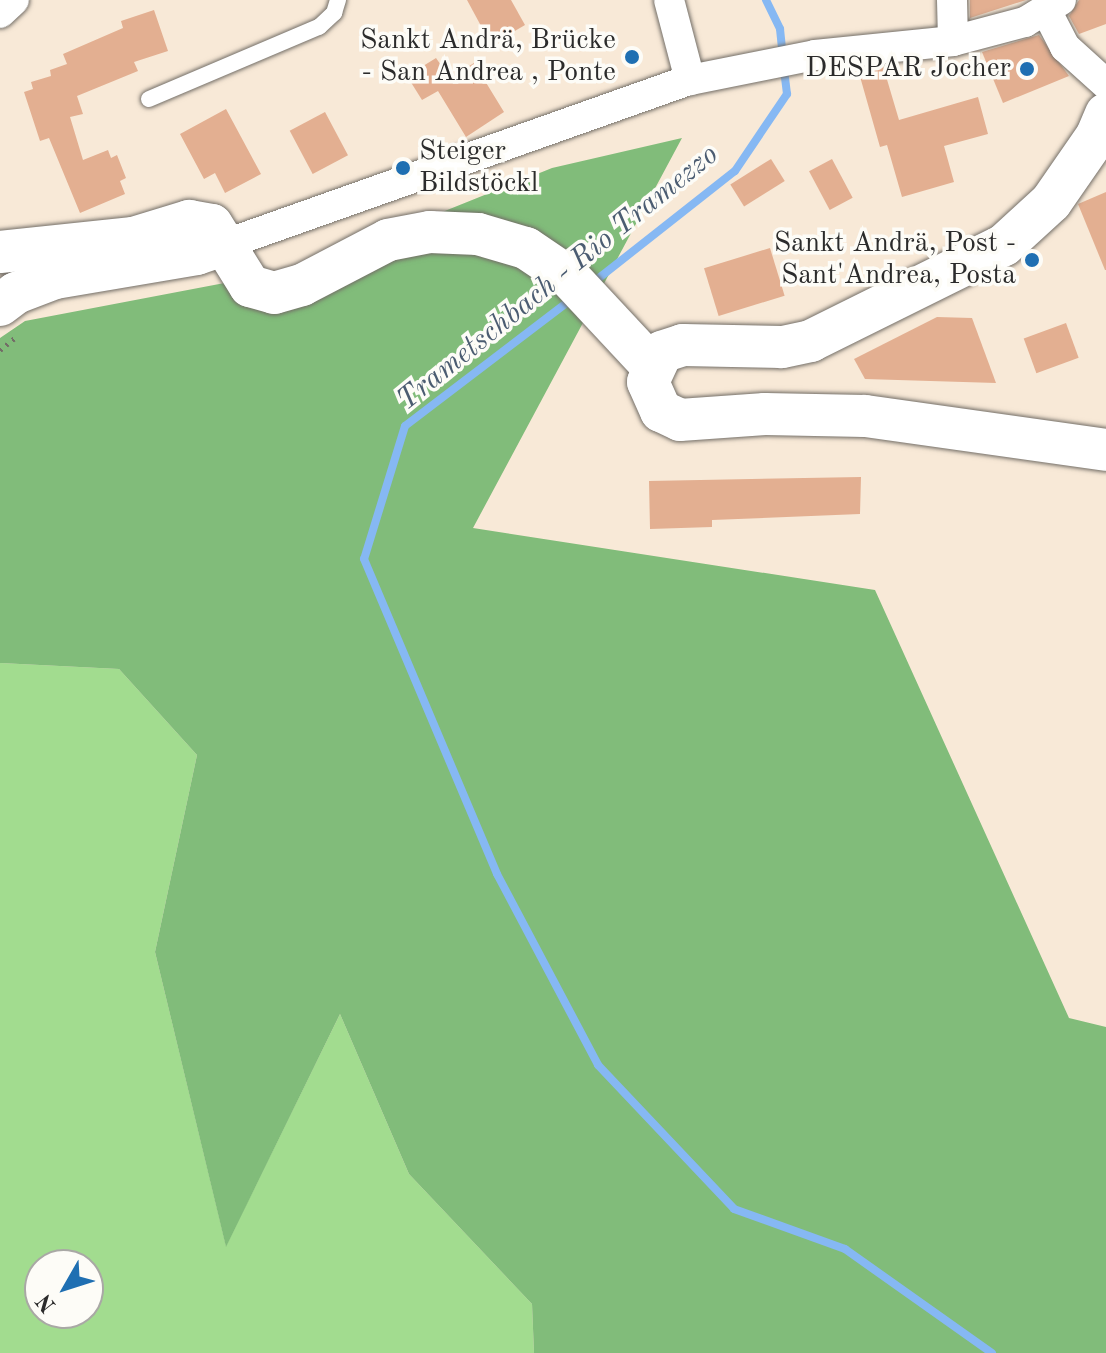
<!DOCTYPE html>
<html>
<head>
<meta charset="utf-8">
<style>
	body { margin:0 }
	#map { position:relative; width:1106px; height:1353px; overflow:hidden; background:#f8e9d7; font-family:"Old Standard TT",serif }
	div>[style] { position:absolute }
	.green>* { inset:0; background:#a2dc8f }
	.forest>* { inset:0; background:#81bc7a }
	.stream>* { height:8px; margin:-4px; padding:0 4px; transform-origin:4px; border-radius:4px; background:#86b8f3 }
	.building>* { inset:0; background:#e3af91; transform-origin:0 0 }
	.path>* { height:5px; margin-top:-2.5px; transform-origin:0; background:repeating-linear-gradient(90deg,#736e67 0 2px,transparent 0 8px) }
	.roads { filter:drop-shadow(0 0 2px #736e67) drop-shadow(0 0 2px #736e67) }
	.lane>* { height:16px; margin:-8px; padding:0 8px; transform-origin:8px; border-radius:8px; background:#fff }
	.street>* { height:30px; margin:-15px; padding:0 15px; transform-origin:15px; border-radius:15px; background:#fff }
	.secondary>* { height:42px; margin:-21px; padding:0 21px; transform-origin:21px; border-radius:21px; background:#fff }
	.dots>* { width:22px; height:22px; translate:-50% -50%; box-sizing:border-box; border:4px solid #fdfcf7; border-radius:50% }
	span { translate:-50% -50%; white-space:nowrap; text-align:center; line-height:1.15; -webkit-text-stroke:7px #fdfcf7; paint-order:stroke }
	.poi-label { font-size:28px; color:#2b2b2b }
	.right { translate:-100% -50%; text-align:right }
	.left { translate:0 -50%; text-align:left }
	.water-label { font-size:30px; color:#4b5c71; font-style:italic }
	.north { position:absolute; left:24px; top:1249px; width:80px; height:80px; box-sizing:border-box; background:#fdfcf7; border:2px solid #a9a8a5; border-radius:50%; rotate:231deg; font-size:22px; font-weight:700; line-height:32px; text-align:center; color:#2b2b2b }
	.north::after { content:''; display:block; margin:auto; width:28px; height:36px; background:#1f6fb2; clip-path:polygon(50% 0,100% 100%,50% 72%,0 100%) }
</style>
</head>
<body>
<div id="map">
	<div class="green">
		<div style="clip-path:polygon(evenodd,0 663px,119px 669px,197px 755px,155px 952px,226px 1246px,340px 1014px,409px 1174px,532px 1304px,534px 1353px,0 1353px,0 663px,40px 1265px,88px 1265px,88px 1313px,40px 1313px,40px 1265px)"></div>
	</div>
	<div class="forest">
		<div style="clip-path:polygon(682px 138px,473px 528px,875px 590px,1069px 1018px,1106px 1027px,1106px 1353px,534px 1353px,532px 1304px,409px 1174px,340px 1014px,226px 1247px,155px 952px,197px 755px,119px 669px,0 663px,0 338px,25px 321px,303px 268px,552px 168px)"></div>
	</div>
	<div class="stream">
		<div style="left:766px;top:0;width:32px;rotate:64deg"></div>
		<div style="left:780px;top:29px;width:27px;rotate:84deg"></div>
		<div style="left:590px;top:285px;width:184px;rotate:-38.2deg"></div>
		<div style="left:735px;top:171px;width:93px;rotate:-56deg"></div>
		<div style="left:787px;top:94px;width:25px;rotate:-97deg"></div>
		<div style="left:573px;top:298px;width:211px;rotate:142.7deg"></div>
		<div style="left:405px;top:426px;width:139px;rotate:107.1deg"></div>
		<div style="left:364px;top:559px;width:342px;rotate:67.1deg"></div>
		<div style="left:497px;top:874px;width:216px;rotate:62.1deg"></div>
		<div style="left:598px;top:1065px;width:198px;rotate:46.6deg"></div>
		<div style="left:734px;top:1209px;width:118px;rotate:19.8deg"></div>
		<div style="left:845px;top:1249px;width:180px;rotate:35.3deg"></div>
	</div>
	<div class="building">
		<div style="clip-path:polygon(467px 0,511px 0,525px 25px,501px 39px,487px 37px)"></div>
		<div style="clip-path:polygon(970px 0,1026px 0,970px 18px)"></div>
		<div style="clip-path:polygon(1079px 0,1106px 0,1106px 24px,1079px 34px,1069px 16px)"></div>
		<div style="clip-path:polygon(154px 10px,168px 51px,134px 62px,138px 71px,77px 96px,83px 114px,70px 117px,83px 160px,108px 150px,111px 158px,117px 155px,126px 178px,120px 181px,125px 194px,80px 213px,49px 138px,40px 141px,24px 92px,33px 89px,31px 82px,51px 76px,50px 70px,67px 64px,63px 54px,123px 28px,121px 21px)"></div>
		<div style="clip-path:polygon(1039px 35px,1069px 76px,1003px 103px,982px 52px)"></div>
		<div style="clip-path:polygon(436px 58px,450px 78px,474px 63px,504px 112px,466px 137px,438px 91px,422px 100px,407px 76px)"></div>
		<div style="clip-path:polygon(883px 66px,899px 120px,978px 97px,988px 134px,944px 146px,954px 182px,902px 197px,887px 145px,880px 147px,859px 73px)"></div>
		<div style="clip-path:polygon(226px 109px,261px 174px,225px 193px,215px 173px,204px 179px,180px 134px)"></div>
		<div style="left:325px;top:112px;width:49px;height:40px;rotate:62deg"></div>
		<div style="left:771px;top:159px;width:26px;height:48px;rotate:58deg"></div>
		<div style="left:832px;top:159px;width:44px;height:26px;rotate:62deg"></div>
		<div style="clip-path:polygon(1106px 192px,1106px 270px,1105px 270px,1078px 204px)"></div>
		<div style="left:770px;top:248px;width:50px;height:69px;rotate:73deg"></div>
		<div style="clip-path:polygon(937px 317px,972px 318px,996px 383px,865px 379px,854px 359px)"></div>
		<div style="left:1066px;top:323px;width:37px;height:45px;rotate:70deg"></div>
		<div style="clip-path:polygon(861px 477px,860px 514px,712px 520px,712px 527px,650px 529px,649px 481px)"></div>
	</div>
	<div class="path">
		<div style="left:0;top:350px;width:19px;rotate:-39deg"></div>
	</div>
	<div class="roads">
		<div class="lane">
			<div style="left:149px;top:99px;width:185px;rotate:-23deg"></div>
			<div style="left:319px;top:27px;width:21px;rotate:-43deg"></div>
			<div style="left:334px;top:13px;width:14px;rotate:-73deg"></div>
		</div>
		<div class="street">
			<div style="left:669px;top:0;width:83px;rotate:75.3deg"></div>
			<div style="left:952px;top:0;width:41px;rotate:88.6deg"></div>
			<div style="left:1046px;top:10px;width:42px;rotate:62.8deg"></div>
			<div style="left:1065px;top:47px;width:55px;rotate:42.1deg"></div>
			<div style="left:0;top:13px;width:19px;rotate:-43deg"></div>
			<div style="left:226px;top:244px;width:492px;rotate:-19.5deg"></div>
			<div style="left:690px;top:80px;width:127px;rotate:-11.3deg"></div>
			<div style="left:815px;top:55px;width:139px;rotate:-5.8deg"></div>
			<div style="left:953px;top:41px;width:74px;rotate:-14.8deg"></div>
			<div style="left:1025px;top:22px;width:42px;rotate:-31.4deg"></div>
		</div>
		<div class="secondary">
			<div style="left:1106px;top:114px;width:25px;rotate:113deg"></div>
			<div style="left:1096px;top:137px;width:79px;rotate:124.7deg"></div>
			<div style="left:1051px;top:202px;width:64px;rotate:137.5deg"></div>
			<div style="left:1004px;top:245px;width:216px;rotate:153.6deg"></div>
			<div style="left:811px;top:341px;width:30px;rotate:168deg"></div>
			<div style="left:782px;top:347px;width:99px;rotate:-178.8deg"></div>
			<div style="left:683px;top:345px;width:22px;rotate:162deg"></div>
			<div style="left:662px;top:352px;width:33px;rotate:115deg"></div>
			<div style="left:648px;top:382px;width:32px;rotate:66deg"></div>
			<div style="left:661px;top:411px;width:21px;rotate:25deg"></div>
			<div style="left:680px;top:420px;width:85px;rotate:-4deg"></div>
			<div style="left:765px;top:414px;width:100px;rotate:1.1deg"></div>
			<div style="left:865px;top:416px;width:243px;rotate:8deg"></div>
			<div style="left:0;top:252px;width:134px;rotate:-6deg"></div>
			<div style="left:133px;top:238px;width:59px;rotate:-16.9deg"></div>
			<div style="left:189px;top:221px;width:23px;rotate:10deg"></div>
			<div style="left:212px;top:225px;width:72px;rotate:58.1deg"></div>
			<div style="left:250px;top:286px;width:25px;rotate:16deg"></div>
			<div style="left:274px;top:293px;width:29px;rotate:-16deg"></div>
			<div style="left:302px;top:285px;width:97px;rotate:-27.6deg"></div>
			<div style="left:388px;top:240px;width:43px;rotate:-10.8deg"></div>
			<div style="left:430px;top:232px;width:48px;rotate:2.4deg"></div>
			<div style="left:478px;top:234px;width:50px;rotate:16.3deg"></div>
			<div style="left:526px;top:248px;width:52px;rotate:34deg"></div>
			<div style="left:569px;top:277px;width:122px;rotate:47deg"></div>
			<div style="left:0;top:305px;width:20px;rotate:-37deg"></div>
			<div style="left:16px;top:293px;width:42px;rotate:-21deg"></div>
			<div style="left:55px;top:278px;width:144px;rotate:-9.6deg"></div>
			<div style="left:197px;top:254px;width:31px;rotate:-19deg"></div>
		</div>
	</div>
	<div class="dots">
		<div style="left:632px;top:57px;background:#1f6fb2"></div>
		<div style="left:1027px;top:69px;background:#1f6fb2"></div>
		<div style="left:403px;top:168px;background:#1f6fb2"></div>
		<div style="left:1032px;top:260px;background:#1f6fb2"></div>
	</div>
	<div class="poi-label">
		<span class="right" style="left:616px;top:57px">Sankt Andrä, Brücke<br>- San Andrea , Ponte</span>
		<span class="right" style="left:1011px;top:69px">DESPAR Jocher</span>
		<span class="left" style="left:419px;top:168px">Steiger<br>Bildstöckl</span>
		<span class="right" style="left:1016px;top:260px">Sankt Andrä, Post -<br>Sant'Andrea, Posta</span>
	</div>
	<div class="water-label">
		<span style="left:558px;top:278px;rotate:-39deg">Trametschbach - Rio Tramezzo</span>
	</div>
	<div class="north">N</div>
</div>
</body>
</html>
